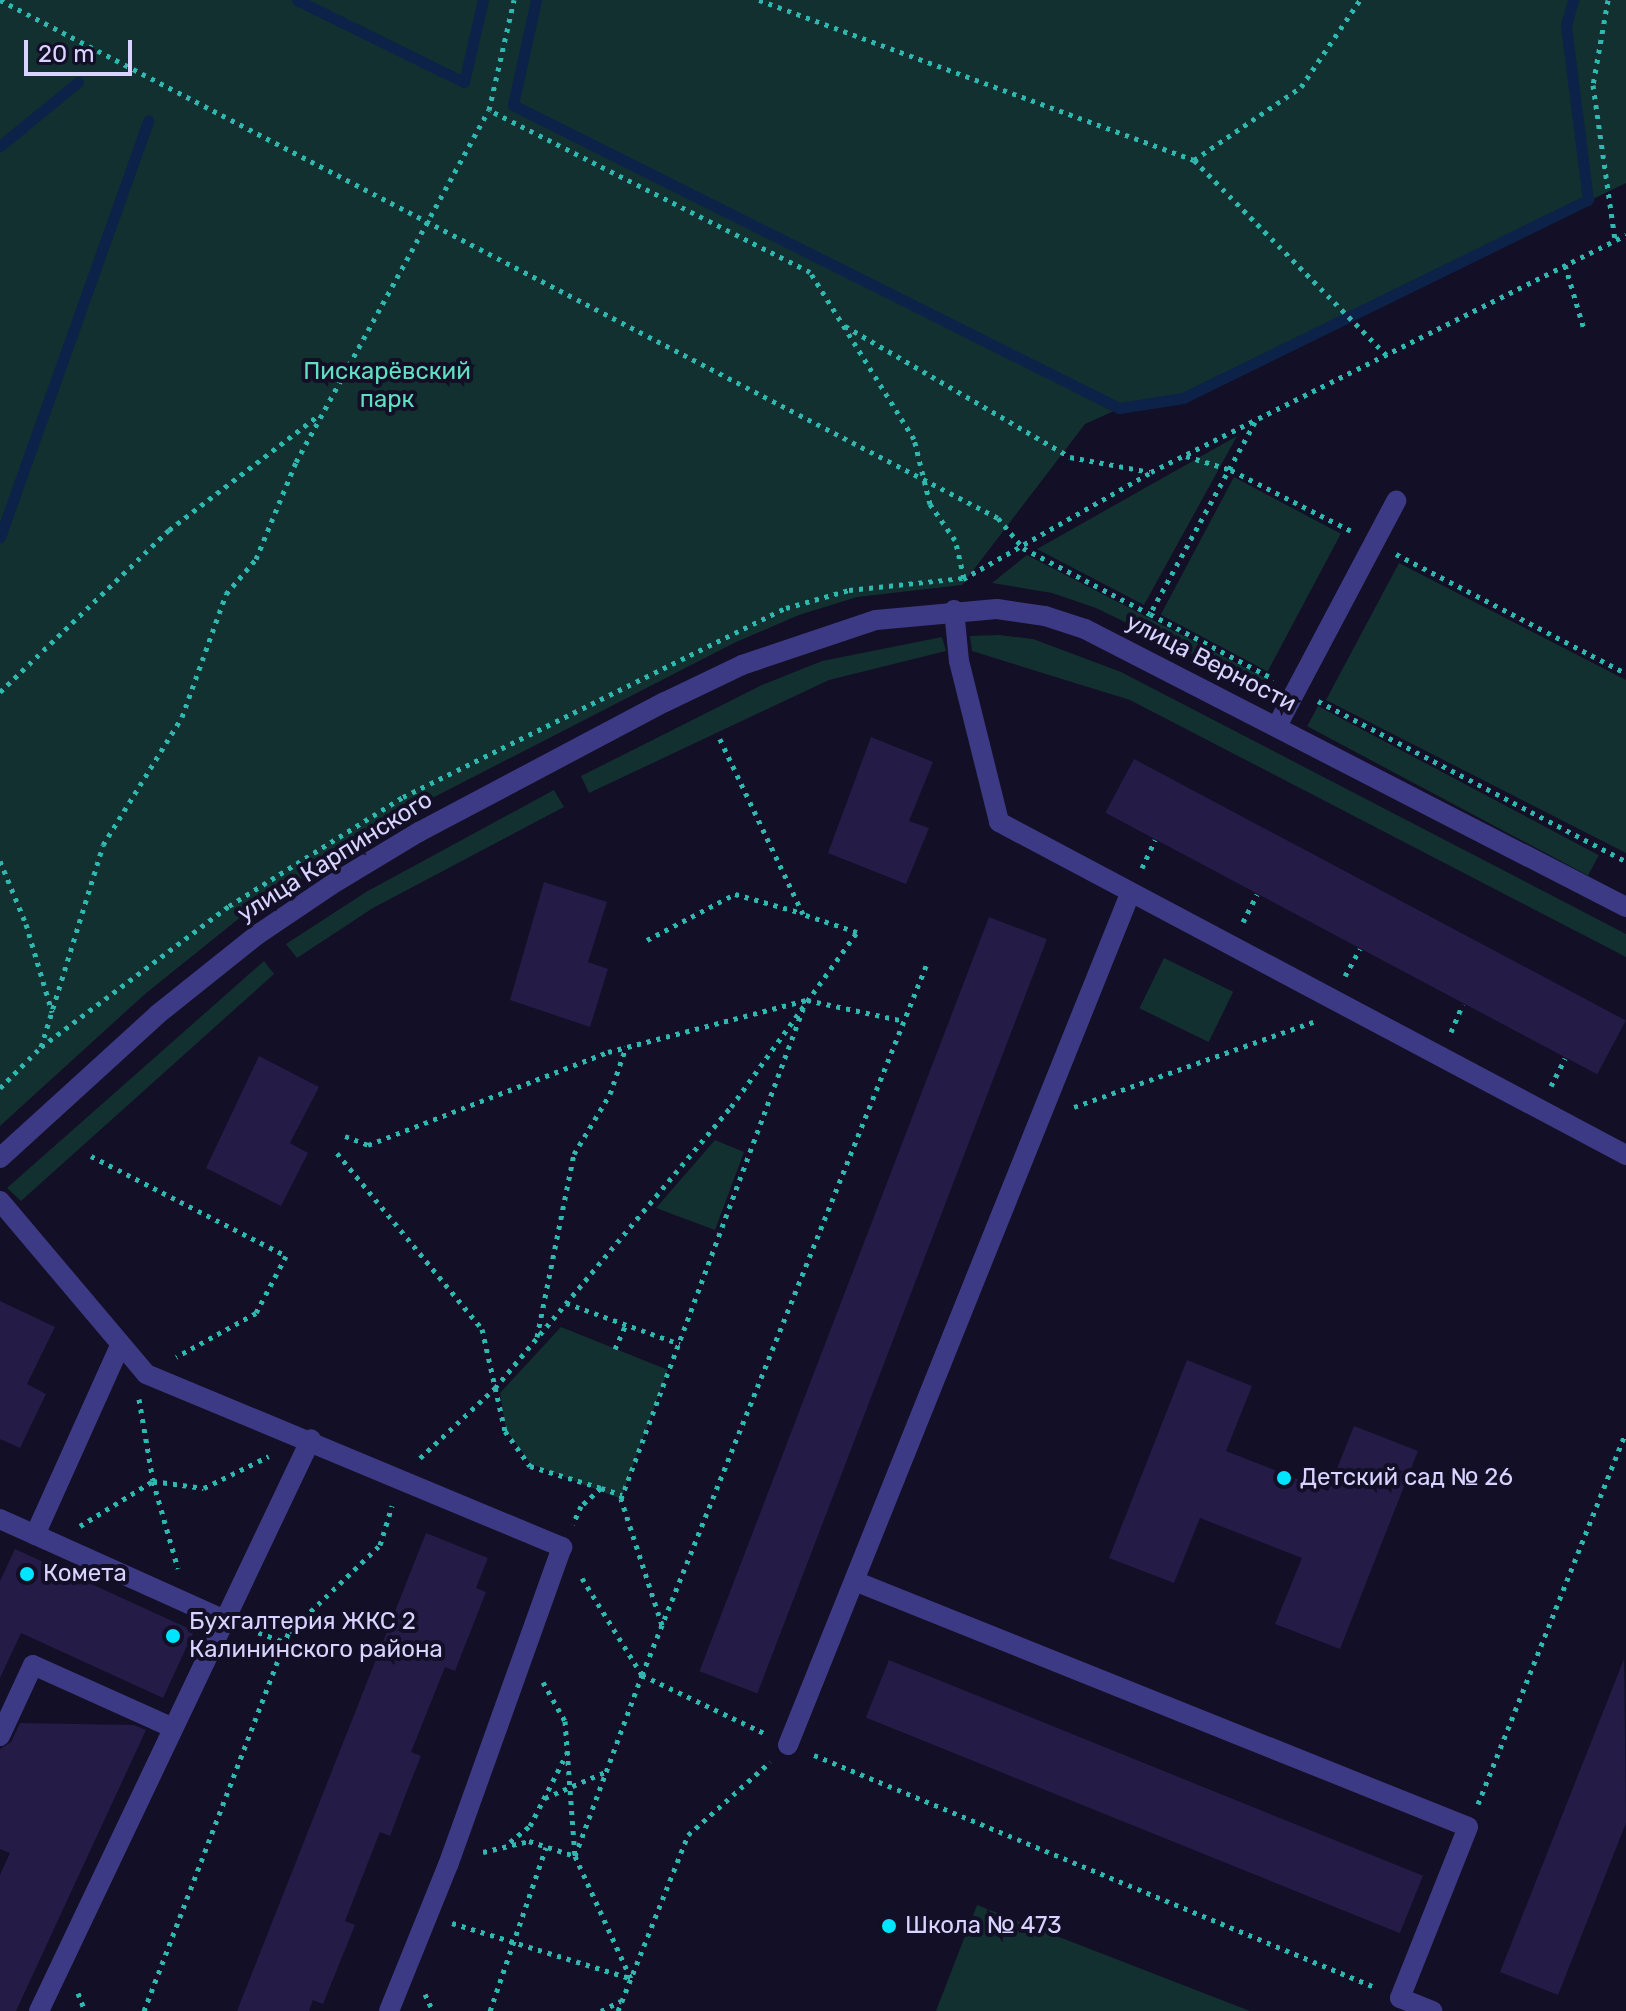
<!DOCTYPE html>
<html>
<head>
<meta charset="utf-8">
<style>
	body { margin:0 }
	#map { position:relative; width:1626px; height:2011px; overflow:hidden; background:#130f26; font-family:Rubik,sans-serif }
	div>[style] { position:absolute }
	.green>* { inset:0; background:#12302f; transform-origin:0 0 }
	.stream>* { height:11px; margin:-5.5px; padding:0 5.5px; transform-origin:5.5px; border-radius:5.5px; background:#0c2248 }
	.building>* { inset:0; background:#241b47; transform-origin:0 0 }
	.path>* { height:5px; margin-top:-2.5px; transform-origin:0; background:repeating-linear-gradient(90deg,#2fb8b0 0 4px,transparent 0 10px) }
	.service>* { height:20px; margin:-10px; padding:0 10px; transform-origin:10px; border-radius:10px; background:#3d3a85 }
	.minor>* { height:20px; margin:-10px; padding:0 10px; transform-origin:10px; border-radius:10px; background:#3d3a85 }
	.dots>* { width:22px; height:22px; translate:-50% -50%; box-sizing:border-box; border:4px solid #130f26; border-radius:50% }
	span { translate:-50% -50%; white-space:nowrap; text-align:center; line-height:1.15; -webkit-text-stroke:8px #130f26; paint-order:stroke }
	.park-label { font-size:24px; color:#5fe0c0 }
	.street-label { font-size:24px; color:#d9d4ff }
	.poi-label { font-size:24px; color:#d9d4ff }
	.left { translate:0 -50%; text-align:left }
	.scale { position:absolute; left:24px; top:40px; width:108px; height:36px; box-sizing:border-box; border:4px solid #d9d4ff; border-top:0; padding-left:10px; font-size:24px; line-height:28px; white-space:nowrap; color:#d9d4ff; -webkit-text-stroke:6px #130f26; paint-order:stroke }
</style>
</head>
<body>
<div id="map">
	<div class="green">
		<div style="clip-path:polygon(0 0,1626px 0,1626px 183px,1183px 398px,1123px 407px,1085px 424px,962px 585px,857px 597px,799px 615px,734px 643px,409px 810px,242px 916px,145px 994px,0 1126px)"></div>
		<div style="clip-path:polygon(1237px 436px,1144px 605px,1037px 549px)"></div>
		<div style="left:1234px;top:477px;width:121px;height:156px;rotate:28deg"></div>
		<div style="clip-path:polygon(1027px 555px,1267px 679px,1248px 682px,1096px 608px,1052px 593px,992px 583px)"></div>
		<div style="clip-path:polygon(1399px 563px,1626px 680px,1626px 853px,1326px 700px)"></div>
		<div style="clip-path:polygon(999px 635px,1033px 639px,1121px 672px,1626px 934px,1626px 957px,1130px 700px,972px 651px,970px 636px)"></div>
		<div style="clip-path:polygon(942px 637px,946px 651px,829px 680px,589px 793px,581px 776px,762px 685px,822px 661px)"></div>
		<div style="left:1318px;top:706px;width:318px;height:23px;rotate:28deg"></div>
		<div style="clip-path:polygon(554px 790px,564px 807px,373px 908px,297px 958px,286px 944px,366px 892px)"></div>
		<div style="left:1164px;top:958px;width:77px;height:56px;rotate:26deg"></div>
		<div style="clip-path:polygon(264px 961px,274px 974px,21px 1201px,7px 1188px)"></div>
		<div style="clip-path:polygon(715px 1140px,744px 1152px,715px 1230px,656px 1208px)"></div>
		<div style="clip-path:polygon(561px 1327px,668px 1370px,621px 1499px,531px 1464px,506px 1430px,500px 1393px)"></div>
		<div style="clip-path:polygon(977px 1905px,1250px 2011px,936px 2011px)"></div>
	</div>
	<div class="stream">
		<div style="left:297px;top:0;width:186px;rotate:26.2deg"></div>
		<div style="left:464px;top:82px;width:84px;rotate:-77deg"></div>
		<div style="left:536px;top:0;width:107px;rotate:102.4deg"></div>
		<div style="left:513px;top:105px;width:678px;rotate:26.57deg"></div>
		<div style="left:1119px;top:408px;width:65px;rotate:-8.9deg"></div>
		<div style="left:1183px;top:398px;width:451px;rotate:-26.1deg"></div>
		<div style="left:1588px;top:200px;width:176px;rotate:-97.2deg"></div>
		<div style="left:1566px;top:25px;width:26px;rotate:-74deg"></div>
		<div style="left:0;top:146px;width:101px;rotate:-39.4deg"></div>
		<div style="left:0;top:537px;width:442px;rotate:-70.4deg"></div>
	</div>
	<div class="building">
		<div style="clip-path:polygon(871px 737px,933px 762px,909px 821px,929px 828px,906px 884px,828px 853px)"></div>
		<div style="left:1134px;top:759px;width:557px;height:61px;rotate:28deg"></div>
		<div style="clip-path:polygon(544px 882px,607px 902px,588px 962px,608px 969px,590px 1027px,510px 1000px)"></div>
		<div style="left:989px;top:917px;width:62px;height:808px;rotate:21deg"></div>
		<div style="clip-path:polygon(259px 1056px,319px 1087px,290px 1143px,308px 1153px,281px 1206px,206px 1168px)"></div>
		<div style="clip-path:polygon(0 1301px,55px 1327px,27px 1384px,46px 1394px,20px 1448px,0 1439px)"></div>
		<div style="clip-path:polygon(1187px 1360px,1252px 1386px,1226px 1451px,1328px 1491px,1354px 1426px,1418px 1451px,1340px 1649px,1275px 1624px,1302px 1558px,1200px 1518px,1174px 1583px,1109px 1558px)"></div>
		<div style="clip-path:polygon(426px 1533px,488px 1558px,476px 1588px,486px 1592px,455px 1671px,445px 1667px,411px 1752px,421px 1756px,405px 1796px,390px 1836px,380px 1832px,345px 1921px,355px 1925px,323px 2004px,313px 2000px,309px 2011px,237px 2011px)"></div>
		<div style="clip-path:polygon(15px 1549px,194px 1631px,163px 1698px,21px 1633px,0 1678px,0 1581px)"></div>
		<div style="clip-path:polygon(1624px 1659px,1626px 1823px,1558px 1995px,1500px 1972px)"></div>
		<div style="left:889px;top:1660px;width:576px;height:62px;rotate:22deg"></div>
		<div style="clip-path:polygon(20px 1723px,134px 1725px,146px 1730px,16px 2011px,0 2011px,0 1875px,10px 1853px,0 1849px,0 1749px,11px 1742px)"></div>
	</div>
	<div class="path">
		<div style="left:0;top:0;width:1124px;rotate:27.43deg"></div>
		<div style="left:998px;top:518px;width:39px;rotate:50deg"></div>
		<div style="left:1023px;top:548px;width:143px;rotate:27.5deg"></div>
		<div style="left:759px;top:0;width:463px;rotate:20.2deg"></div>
		<div style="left:1194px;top:160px;width:130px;rotate:-34.3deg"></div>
		<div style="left:1301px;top:87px;width:105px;rotate:-55.9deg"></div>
		<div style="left:1608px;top:0;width:86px;rotate:100deg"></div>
		<div style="left:1593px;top:85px;width:157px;rotate:81.9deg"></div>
		<div style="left:1194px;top:160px;width:274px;rotate:45.4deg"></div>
		<div style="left:1565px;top:265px;width:67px;rotate:73.5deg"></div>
		<div style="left:845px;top:326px;width:260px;rotate:30.2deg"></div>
		<div style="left:1070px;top:457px;width:81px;rotate:10.6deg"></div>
		<div style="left:1255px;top:422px;width:219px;rotate:118.7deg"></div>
		<div style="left:1150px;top:614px;width:140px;rotate:27.7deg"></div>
		<div style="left:1186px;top:456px;width:47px;rotate:17.3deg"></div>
		<div style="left:1231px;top:470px;width:135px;rotate:26.9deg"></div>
		<div style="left:1396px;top:554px;width:259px;rotate:27.4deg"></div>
		<div style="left:963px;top:579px;width:216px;rotate:-29.6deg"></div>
		<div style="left:1151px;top:472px;width:531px;rotate:-26.52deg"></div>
		<div style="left:0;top:692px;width:234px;rotate:-43.8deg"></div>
		<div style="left:169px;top:530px;width:189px;rotate:-37.5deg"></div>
		<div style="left:1318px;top:701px;width:347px;rotate:27.5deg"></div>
		<div style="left:0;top:861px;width:68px;rotate:67.6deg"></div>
		<div style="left:26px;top:924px;width:92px;rotate:73.5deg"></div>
		<div style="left:1142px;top:868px;width:31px;rotate:-65deg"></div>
		<div style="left:1243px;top:922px;width:31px;rotate:-63deg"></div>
		<div style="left:647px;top:940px;width:99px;rotate:-27.6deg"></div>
		<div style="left:735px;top:894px;width:70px;rotate:15.8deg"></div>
		<div style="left:1345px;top:976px;width:31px;rotate:-61deg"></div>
		<div style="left:807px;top:1000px;width:99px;rotate:12.2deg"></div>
		<div style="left:1451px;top:1032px;width:30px;rotate:-67deg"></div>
		<div style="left:41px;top:1047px;width:211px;rotate:-72.9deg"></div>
		<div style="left:103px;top:845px;width:150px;rotate:-58.3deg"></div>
		<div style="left:182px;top:717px;width:131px;rotate:-70.3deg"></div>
		<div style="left:226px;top:594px;width:46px;rotate:-49.4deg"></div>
		<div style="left:256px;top:559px;width:105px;rotate:-67.6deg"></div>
		<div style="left:296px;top:462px;width:401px;rotate:-61.3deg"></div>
		<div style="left:489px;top:110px;width:113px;rotate:-77.2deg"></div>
		<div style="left:1551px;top:1086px;width:31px;rotate:-63deg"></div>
		<div style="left:0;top:1088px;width:58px;rotate:-45deg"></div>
		<div style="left:41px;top:1047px;width:235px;rotate:-36.9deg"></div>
		<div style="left:229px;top:906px;width:205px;rotate:-32.1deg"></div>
		<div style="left:403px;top:797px;width:427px;rotate:-26.3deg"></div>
		<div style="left:786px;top:608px;width:66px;rotate:-15.9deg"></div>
		<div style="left:849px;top:590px;width:116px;rotate:-6deg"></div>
		<div style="left:964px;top:578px;width:39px;rotate:-103deg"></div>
		<div style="left:955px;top:540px;width:44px;rotate:-124.8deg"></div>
		<div style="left:930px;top:504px;width:67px;rotate:-103.8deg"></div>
		<div style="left:914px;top:439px;width:197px;rotate:-121.9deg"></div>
		<div style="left:810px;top:272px;width:360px;rotate:-153.2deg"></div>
		<div style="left:1074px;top:1107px;width:254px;rotate:-19.6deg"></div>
		<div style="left:345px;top:1136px;width:25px;rotate:21deg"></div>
		<div style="left:368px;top:1145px;width:257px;rotate:-21.2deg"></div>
		<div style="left:608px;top:1052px;width:205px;rotate:-14.7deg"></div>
		<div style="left:337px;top:1153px;width:228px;rotate:50.5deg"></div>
		<div style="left:482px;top:1329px;width:105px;rotate:77.3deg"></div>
		<div style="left:505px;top:1431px;width:43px;rotate:54.5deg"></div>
		<div style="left:530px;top:1466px;width:74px;rotate:17.2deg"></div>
		<div style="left:601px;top:1488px;width:27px;rotate:138deg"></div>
		<div style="left:581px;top:1506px;width:20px;rotate:114deg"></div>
		<div style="left:91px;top:1156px;width:219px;rotate:27.1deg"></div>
		<div style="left:286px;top:1256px;width:64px;rotate:117.8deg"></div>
		<div style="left:256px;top:1313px;width:91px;rotate:151.2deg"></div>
		<div style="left:566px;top:1303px;width:121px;rotate:19.8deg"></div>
		<div style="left:537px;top:1337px;width:187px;rotate:-78.6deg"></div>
		<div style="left:574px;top:1154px;width:70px;rotate:-59deg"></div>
		<div style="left:610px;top:1094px;width:50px;rotate:-71.2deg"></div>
		<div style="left:615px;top:1349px;width:27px;rotate:-66deg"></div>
		<div style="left:139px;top:1399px;width:83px;rotate:80.3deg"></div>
		<div style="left:153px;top:1481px;width:91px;rotate:74.1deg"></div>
		<div style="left:420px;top:1458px;width:103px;rotate:-43deg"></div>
		<div style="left:495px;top:1388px;width:367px;rotate:-50deg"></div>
		<div style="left:731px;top:1107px;width:216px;rotate:-54.2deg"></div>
		<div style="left:857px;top:932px;width:57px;rotate:-161.6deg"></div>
		<div style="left:803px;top:914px;width:194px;rotate:-115.4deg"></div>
		<div style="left:601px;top:1488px;width:22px;rotate:18deg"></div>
		<div style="left:80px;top:1526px;width:86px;rotate:-31.7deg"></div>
		<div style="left:153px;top:1481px;width:51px;rotate:7.8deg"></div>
		<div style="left:204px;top:1488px;width:72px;rotate:-26.2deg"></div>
		<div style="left:582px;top:1578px;width:114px;rotate:58.3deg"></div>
		<div style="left:642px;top:1675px;width:135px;rotate:25.4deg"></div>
		<div style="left:662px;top:1625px;width:133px;rotate:-108deg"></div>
		<div style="left:621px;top:1499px;width:523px;rotate:-69.62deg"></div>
		<div style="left:249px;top:1629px;width:38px;rotate:20deg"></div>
		<div style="left:543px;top:1682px;width:45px;rotate:60.6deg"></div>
		<div style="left:565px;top:1721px;width:135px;rotate:85.8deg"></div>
		<div style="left:575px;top:1856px;width:135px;rotate:65.5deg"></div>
		<div style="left:814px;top:1755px;width:609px;rotate:22.48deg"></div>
		<div style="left:545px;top:1798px;width:65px;rotate:-23.4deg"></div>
		<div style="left:1478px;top:1804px;width:399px;rotate:-68.3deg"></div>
		<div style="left:510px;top:1842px;width:26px;rotate:-39deg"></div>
		<div style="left:530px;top:1826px;width:84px;rotate:-63.1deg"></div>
		<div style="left:483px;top:1852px;width:47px;rotate:-13.4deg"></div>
		<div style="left:529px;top:1841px;width:48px;rotate:18.1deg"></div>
		<div style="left:575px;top:1856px;width:193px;rotate:-69.7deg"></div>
		<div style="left:642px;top:1675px;width:769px;rotate:-68.17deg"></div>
		<div style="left:452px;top:1923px;width:186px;rotate:17.2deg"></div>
		<div style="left:78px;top:1993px;width:19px;rotate:69deg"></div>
		<div style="left:425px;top:1994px;width:19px;rotate:65deg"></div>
		<div style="left:144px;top:2011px;width:406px;rotate:-69.1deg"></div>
		<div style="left:289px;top:1632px;width:126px;rotate:-43.7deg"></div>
		<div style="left:380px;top:1545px;width:41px;rotate:-72.9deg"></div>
		<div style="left:490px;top:2011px;width:173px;rotate:-71.1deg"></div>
		<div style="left:601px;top:2011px;width:22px;rotate:-27deg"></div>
		<div style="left:618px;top:2011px;width:189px;rotate:-68.3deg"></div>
		<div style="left:688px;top:1835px;width:110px;rotate:-41.7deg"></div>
	</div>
	<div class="service">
		<div style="left:954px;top:610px;width:51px;rotate:84.4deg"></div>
		<div style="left:959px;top:661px;width:166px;rotate:76deg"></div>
		<div style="left:999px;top:822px;width:710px;rotate:27.97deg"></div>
		<div style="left:1277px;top:726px;width:255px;rotate:-62.1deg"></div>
		<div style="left:0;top:1201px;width:226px;rotate:49.8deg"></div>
		<div style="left:146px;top:1374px;width:451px;rotate:22.6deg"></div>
		<div style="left:562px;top:1547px;width:338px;rotate:109.7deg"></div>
		<div style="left:448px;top:1865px;width:157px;rotate:112deg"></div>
		<div style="left:0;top:1519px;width:243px;rotate:24.2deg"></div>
		<div style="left:35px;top:1535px;width:207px;rotate:-65.8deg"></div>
		<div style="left:857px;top:1582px;width:658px;rotate:21.85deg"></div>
		<div style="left:1468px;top:1827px;width:184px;rotate:111.7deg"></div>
		<div style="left:1400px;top:1998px;width:35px;rotate:22deg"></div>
		<div style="left:0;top:1736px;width:78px;rotate:-65.1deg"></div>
		<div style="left:33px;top:1665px;width:151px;rotate:24.2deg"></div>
		<div style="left:788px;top:1745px;width:917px;rotate:-68.11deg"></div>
		<div style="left:39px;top:2011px;width:633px;rotate:-64.57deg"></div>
	</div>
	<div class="minor">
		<div style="left:0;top:1158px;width:214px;rotate:-42.3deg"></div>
		<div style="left:158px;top:1014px;width:127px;rotate:-38.6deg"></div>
		<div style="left:257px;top:935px;width:89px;rotate:-34deg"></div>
		<div style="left:331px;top:885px;width:103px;rotate:-31.1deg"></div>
		<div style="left:419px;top:832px;width:278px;rotate:-27.9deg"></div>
		<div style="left:665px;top:702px;width:85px;rotate:-25.7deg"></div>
		<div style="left:742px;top:665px;width:141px;rotate:-18.6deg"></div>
		<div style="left:876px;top:620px;width:121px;rotate:-5.2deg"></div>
		<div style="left:997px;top:609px;width:49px;rotate:8.3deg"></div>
		<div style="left:1045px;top:616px;width:42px;rotate:18deg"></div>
		<div style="left:1085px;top:629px;width:608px;rotate:27.2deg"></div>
	</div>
	<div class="dots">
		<div style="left:1284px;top:1478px;background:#00e5ff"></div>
		<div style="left:27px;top:1574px;background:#00e5ff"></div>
		<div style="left:173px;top:1636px;background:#00e5ff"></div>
		<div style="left:889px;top:1926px;background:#00e5ff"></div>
	</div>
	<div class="park-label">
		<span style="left:387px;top:386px">Пискарёвский<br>парк</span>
	</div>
	<div class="street-label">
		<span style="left:1211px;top:663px;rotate:27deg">улица Верности</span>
		<span style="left:335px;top:857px;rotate:-32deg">улица Карпинского</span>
	</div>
	<div class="poi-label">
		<span class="left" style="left:1300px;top:1478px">Детский сад № 26</span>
		<span class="left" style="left:43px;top:1574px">Комета</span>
		<span class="left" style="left:189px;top:1636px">Бухгалтерия ЖКС 2<br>Калининского района</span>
		<span class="left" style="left:905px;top:1926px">Школа № 473</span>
	</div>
	<div class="scale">20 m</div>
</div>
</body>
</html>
